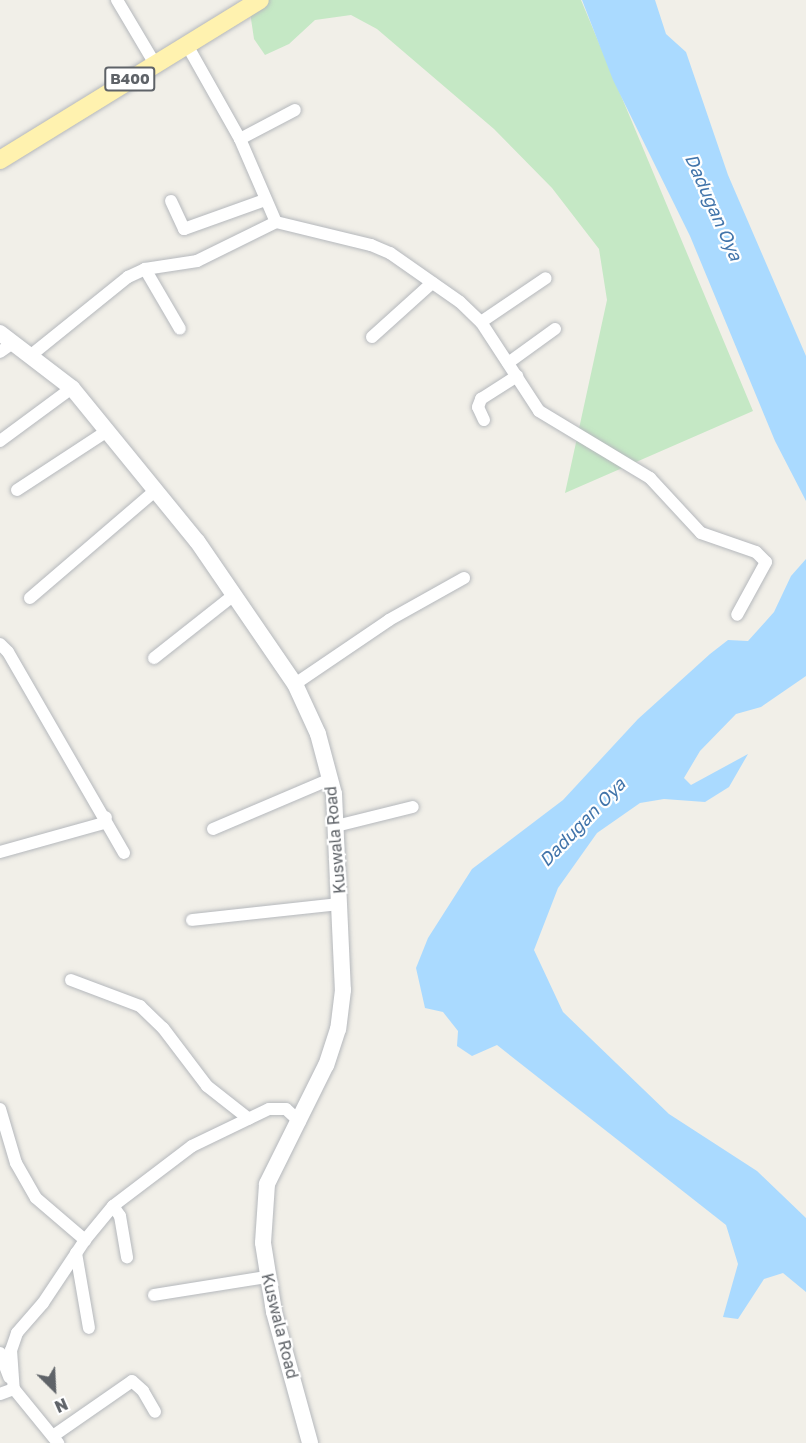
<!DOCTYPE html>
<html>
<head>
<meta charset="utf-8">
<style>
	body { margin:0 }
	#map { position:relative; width:806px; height:1443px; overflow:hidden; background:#f1efe8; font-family:"Golos Text",sans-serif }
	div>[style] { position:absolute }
	.green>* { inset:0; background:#c5e8c5 }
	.water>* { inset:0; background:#aadaff }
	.roads { filter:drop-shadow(0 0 2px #b5b8bc) drop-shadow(0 0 2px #b5b8bc) }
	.street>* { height:12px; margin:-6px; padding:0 6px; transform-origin:6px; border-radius:6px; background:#fff }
	.secondary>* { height:16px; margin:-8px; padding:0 8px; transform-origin:8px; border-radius:8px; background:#fff }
	.primary>* { height:18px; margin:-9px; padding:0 9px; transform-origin:9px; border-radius:9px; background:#fff2af }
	span { translate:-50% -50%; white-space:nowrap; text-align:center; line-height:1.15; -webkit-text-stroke:4.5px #fff; paint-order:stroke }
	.shield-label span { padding:2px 4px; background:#fff; border:2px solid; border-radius:4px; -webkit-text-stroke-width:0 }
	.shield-label { font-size:15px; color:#5f6368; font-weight:700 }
	.street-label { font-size:16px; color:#5f6368 }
	.water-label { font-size:18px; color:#4174aa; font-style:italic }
	.north { position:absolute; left:24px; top:1359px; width:60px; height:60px; -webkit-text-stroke:4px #fff; paint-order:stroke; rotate:156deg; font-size:16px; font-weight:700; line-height:24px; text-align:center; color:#5f6368 }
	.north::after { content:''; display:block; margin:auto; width:21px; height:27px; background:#5f6368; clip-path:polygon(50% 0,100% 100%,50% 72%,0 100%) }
</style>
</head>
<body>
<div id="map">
	<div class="green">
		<div style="clip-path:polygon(263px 0,581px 0,753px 411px,565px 493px,607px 300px,599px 249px,552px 188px,494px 129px,377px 29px,351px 15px,315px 20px,289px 44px,265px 55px,254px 39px,250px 12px)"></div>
	</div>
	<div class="water">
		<div style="clip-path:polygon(582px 0,655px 0,666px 34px,686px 52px,728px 175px,806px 356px,806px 501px,775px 441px,690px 236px,613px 80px)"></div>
		<div style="clip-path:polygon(806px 559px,806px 676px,761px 707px,736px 714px,700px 751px,684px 778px,691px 785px,748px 754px,729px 787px,705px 802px,664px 799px,640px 803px,597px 833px,558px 888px,534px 950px,563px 1012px,669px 1114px,757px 1171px,806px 1218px,806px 1292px,783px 1273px,764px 1279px,738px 1319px,723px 1317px,738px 1264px,726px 1225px,497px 1045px,472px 1056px,457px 1046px,458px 1031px,443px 1012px,425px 1008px,416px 968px,428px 938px,472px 869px,563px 800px,638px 719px,710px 654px,728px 640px,748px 641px,774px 612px,791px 576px)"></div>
	</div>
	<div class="roads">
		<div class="street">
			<div style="left:117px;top:0;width:74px;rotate:59.3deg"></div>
			<div style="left:187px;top:45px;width:108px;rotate:60.6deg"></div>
			<div style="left:240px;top:139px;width:90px;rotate:66.6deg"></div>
			<div style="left:240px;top:139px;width:62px;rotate:-27.8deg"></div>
			<div style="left:171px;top:201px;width:31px;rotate:65deg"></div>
			<div style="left:184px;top:229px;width:86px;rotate:-19.7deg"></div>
			<div style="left:145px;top:269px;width:69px;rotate:59.7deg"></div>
			<div style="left:481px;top:322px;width:78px;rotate:-34.1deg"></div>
			<div style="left:372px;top:337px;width:81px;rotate:-42deg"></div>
			<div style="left:0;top:352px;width:14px;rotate:-36deg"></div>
			<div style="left:30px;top:356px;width:126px;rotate:-38.9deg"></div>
			<div style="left:128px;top:277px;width:19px;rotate:-25deg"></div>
			<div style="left:145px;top:269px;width:53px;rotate:-8.7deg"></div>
			<div style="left:197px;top:261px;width:88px;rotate:-26.3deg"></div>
			<div style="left:276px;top:222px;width:98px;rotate:13.6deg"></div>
			<div style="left:371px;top:245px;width:21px;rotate:23deg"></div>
			<div style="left:390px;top:253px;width:85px;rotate:35deg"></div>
			<div style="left:460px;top:302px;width:29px;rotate:44deg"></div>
			<div style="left:481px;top:322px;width:106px;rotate:56.9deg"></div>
			<div style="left:539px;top:411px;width:130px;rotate:31.1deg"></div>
			<div style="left:650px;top:478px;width:75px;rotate:47.2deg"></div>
			<div style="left:701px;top:533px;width:58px;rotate:19.1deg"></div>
			<div style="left:756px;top:552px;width:14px;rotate:45deg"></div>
			<div style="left:766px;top:562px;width:60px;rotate:118.7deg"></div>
			<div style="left:508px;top:363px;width:58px;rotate:-35.9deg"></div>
			<div style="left:484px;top:420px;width:14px;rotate:-115deg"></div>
			<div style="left:478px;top:407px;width:9px;rotate:-69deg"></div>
			<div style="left:481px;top:399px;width:43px;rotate:-32.6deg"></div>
			<div style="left:0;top:441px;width:89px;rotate:-36.4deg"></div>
			<div style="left:17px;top:490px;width:108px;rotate:-33.2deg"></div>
			<div style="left:30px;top:598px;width:165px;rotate:-40.6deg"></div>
			<div style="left:0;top:644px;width:11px;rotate:45deg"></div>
			<div style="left:8px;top:652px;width:232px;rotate:60deg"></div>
			<div style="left:154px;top:658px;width:103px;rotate:-38.3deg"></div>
			<div style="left:295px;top:684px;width:114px;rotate:-34.2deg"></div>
			<div style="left:389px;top:620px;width:86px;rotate:-29.2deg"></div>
			<div style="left:336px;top:826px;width:79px;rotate:-13.9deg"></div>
			<div style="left:213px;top:829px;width:127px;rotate:-23.1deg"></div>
			<div style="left:0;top:852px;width:108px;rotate:-15.6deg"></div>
			<div style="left:104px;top:823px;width:6px;rotate:-72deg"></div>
			<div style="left:192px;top:920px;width:149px;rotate:-6.2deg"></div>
			<div style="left:71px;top:980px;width:74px;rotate:20.6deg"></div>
			<div style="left:140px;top:1006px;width:32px;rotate:44deg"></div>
			<div style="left:163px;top:1028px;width:73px;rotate:52.8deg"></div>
			<div style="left:207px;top:1086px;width:53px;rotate:38.2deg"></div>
			<div style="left:0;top:1109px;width:56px;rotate:73.5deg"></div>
			<div style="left:16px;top:1163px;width:40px;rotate:60.3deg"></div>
			<div style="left:36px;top:1198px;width:65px;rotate:40.6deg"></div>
			<div style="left:85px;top:1240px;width:76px;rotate:123.7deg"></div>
			<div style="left:43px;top:1303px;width:40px;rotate:131deg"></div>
			<div style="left:17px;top:1333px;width:18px;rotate:109deg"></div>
			<div style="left:11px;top:1350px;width:39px;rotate:86deg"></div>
			<div style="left:113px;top:1206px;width:12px;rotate:55deg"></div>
			<div style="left:120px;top:1216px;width:42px;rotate:80.3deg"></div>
			<div style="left:85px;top:1240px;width:44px;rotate:-50.5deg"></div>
			<div style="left:113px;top:1206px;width:99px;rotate:-37.2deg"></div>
			<div style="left:192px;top:1146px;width:85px;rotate:-25.7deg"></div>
			<div style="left:269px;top:1109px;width:17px"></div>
			<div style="left:286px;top:1109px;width:19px;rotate:43deg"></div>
			<div style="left:76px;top:1253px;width:76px;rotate:80.2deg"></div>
			<div style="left:154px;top:1295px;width:114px;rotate:-9.1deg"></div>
			<div style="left:0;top:1353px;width:26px;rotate:69deg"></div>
			<div style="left:0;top:1394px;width:15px;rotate:-20deg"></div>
			<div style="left:14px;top:1389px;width:70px;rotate:50.8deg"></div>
			<div style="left:53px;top:1436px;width:96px;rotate:-34.8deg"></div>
			<div style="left:132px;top:1381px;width:15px;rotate:42deg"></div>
			<div style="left:143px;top:1391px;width:24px;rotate:60deg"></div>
		</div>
		<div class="secondary">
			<div style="left:0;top:333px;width:91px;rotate:37.4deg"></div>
			<div style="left:72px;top:388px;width:198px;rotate:50.8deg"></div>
			<div style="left:197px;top:541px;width:173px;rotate:55.6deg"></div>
			<div style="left:295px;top:684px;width:55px;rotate:65.3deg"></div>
			<div style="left:318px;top:734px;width:62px;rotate:75.1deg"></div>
			<div style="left:334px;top:794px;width:196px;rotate:87.4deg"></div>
			<div style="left:343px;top:990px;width:39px;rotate:97deg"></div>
			<div style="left:338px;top:1029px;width:38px;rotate:108deg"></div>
			<div style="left:326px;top:1065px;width:133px;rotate:116.4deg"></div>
			<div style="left:267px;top:1184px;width:59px;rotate:93.9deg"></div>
			<div style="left:263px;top:1243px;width:70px;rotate:80.9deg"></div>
			<div style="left:274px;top:1312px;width:136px;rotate:74.6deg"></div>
		</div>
		<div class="primary">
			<div style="left:0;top:160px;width:305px;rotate:-31.6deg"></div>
		</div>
	</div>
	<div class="shield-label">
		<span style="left:130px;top:79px">B400</span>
	</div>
	<div class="street-label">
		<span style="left:335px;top:840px;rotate:-95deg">Kuswala Road</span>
		<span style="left:280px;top:1326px;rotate:76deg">Kuswala Road</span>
	</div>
	<div class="water-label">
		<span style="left:714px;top:207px;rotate:66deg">Dadugan Oya</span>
		<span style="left:582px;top:822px;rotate:-46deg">Dadugan Oya</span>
	</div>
	<div class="north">N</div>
</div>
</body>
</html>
